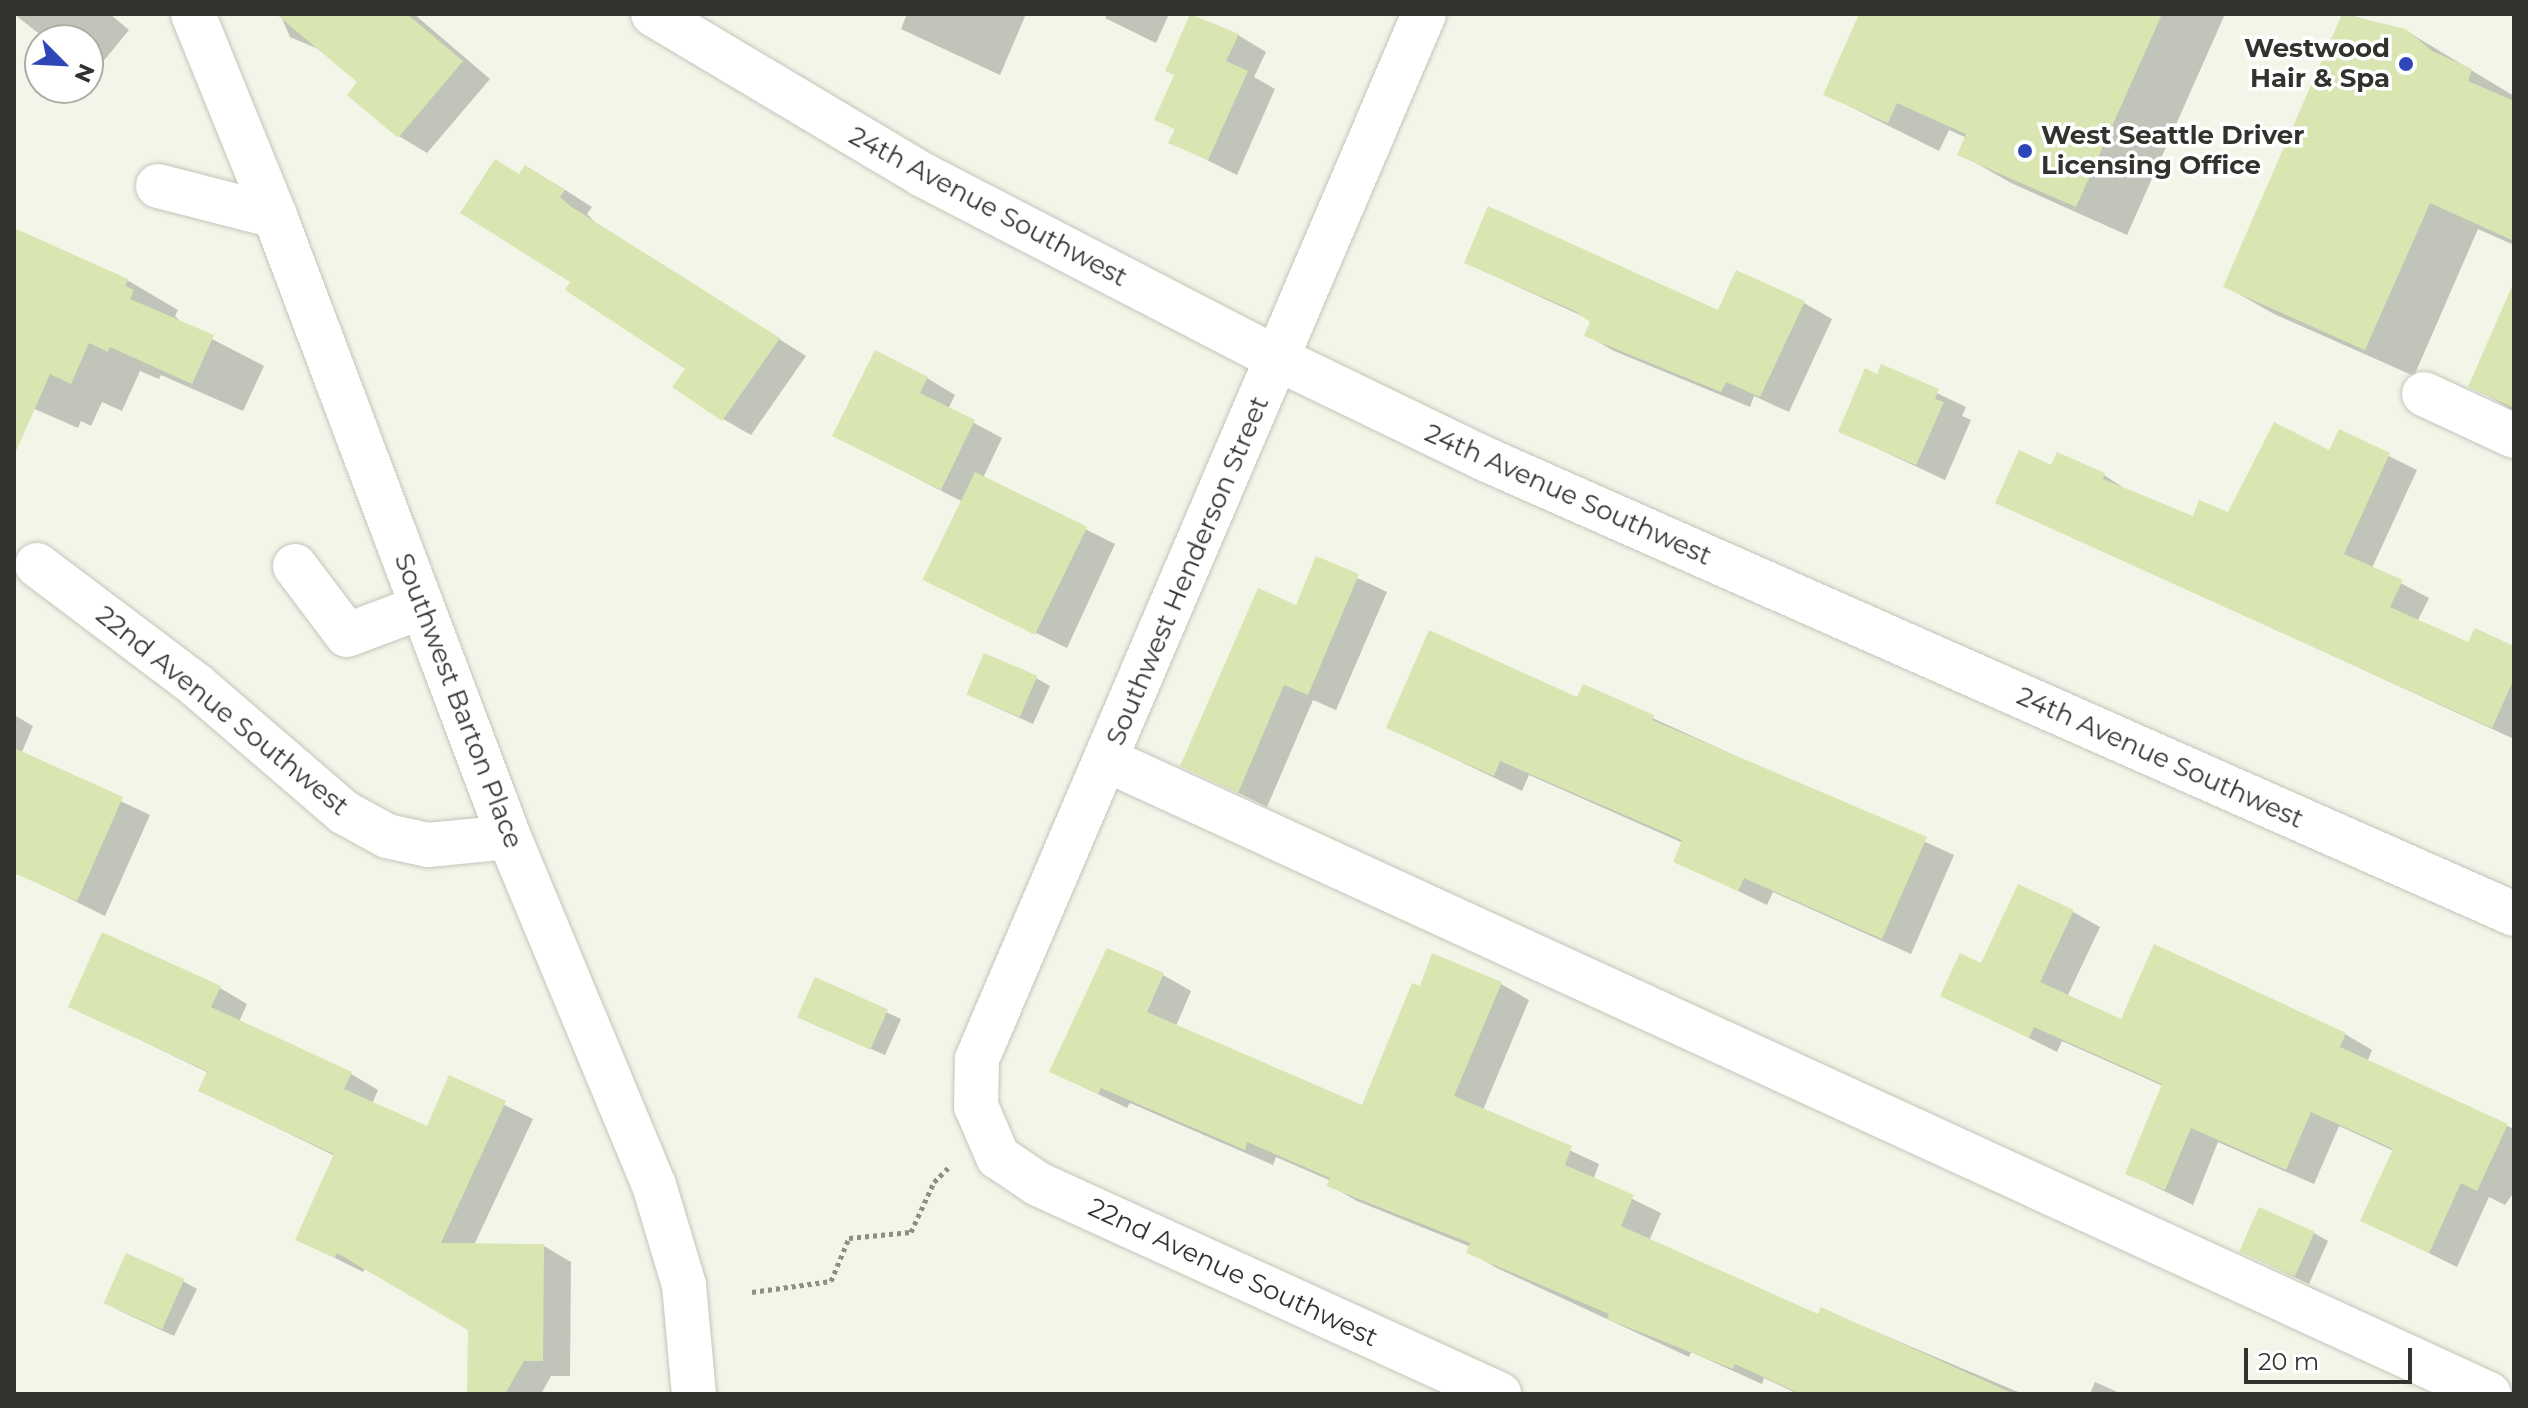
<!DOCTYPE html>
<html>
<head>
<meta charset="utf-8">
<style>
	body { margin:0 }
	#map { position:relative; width:2528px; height:1408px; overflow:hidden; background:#f2f5e8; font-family:Montserrat,sans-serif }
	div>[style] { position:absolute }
	.shadow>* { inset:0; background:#0003 }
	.building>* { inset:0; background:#dae6b1; transform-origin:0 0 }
	.path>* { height:5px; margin-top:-2.5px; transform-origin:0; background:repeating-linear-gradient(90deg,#8d8f87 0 4px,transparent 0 8px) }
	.roads { filter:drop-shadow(0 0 2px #c3c6ba) drop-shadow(0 0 2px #c3c6ba) }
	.minor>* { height:44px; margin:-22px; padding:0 22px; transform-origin:22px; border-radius:22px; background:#fff }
	.dots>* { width:22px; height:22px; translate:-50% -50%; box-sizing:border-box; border:4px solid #fff; border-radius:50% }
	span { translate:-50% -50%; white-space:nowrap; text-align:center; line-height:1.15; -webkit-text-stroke:7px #fff; paint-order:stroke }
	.poi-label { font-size:26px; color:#32332e; font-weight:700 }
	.right { translate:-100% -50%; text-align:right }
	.left { translate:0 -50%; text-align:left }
	.street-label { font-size:26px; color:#32332e }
	.frame { position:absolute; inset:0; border:16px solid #32332e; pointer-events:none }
	.north { position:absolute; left:24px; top:24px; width:80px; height:80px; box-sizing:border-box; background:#fff; border:2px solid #adadab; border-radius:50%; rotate:114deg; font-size:22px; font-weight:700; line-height:32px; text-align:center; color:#32332e }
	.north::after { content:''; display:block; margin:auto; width:28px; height:36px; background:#2d47b8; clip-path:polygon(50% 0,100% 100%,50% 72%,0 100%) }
	.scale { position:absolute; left:2244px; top:1348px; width:168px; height:36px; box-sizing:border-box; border:4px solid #32332e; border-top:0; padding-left:10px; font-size:24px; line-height:28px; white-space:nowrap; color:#32332e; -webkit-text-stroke:6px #fff; paint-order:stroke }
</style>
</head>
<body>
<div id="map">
	<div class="shadow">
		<div style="clip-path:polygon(14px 14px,110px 14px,129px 30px,97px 69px,88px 64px,88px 40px,47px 40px)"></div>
		<div style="clip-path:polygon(280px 14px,414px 14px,490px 79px,427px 153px,399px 136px,360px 82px,323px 51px,290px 37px)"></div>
		<div style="clip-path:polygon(907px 14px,1026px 14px,1000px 75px,901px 29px)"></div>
		<div style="clip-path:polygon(1107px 14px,1169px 14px,1156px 43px,1105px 18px)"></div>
		<div style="clip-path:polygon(1861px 14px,2225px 14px,2127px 235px,2011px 183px,1960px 154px,1967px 138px,1949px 130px,1939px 151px,1825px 94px)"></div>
		<div style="clip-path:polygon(2345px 14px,2405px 30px,2514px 96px,2514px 245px,2478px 229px,2414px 376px,2274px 314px,2225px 286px)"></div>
		<div style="clip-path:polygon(1238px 35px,1266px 52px,1254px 77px,1275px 89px,1237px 175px,1171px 142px,1176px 130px,1157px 119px,1176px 75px)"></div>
		<div style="clip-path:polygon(520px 176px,554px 183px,592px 207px,587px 214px,598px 225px,806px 356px,751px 435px,723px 419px,688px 368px,573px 281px)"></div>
		<div style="clip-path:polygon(14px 230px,127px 280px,178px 310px,175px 316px,183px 324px,264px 366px,243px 411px,161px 375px,159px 379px,140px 371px,122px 411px,102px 402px,91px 426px,81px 421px,78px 428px,14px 400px)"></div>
		<div style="clip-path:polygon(1466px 263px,1719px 313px,1804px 303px,1832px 319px,1789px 412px,1754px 396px,1750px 407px,1614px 351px,1586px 335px,1593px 321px)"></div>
		<div style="clip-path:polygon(2514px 287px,2514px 411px,2471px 386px)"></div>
		<div style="clip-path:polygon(1882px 367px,1966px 407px,1962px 416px,1971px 420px,1945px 480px,1840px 431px)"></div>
		<div style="clip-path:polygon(927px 378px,955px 395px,948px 409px,1002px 438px,983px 478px,1115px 544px,1067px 648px,927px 580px,963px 502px,835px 436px)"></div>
		<div style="clip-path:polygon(2340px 432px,2417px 470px,2372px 568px,2429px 598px,2417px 622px,2470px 645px,2514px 648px,2514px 739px,1998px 502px,2052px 467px,2104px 475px,2130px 492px,2194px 519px,2229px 515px,2330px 453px)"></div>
		<div style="clip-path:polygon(1317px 559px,1387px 592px,1336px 710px,1313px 700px,1267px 807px,1182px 765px,1297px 607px)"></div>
		<div style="clip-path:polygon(1036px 678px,1050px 686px,1033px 724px,982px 701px)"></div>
		<div style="clip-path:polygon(1584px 687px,1954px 855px,1911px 954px,1773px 892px,1767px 905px,1676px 861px,1683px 843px,1529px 775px,1522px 791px,1388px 727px,1578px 699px)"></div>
		<div style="clip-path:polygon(14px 715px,33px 726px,21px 754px,150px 815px,105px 916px,16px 872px)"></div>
		<div style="clip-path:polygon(2073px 912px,2100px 927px,2067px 997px,2122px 1021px,2345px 1034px,2372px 1050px,2367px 1062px,2514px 1129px,2514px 1192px,2505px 1205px,2489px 1197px,2457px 1267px,2362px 1220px,2394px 1151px,2339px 1126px,2314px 1184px,2218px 1142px,2193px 1205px,2127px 1173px,2163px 1086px,2062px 1041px,2057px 1052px,1943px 995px)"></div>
		<div style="clip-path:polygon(1163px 975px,1191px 991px,1176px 1026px,1363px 1108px,1421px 989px,1501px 984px,1529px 1000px,1483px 1110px,1599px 1164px,1593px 1180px,1661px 1213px,1649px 1241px,1819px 1316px,1822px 1309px,2023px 1394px,1798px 1394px,1764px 1378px,1762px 1384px,1691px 1352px,1689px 1357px,1497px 1268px,1469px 1252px,1471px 1247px,1357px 1201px,1329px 1185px,1331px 1181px,1276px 1157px,1273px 1165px,1130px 1103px,1127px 1108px,1052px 1072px)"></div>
		<div style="clip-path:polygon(816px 980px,901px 1019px,885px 1055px,815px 1025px)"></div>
		<div style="clip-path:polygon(220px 988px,247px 1004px,239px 1022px,351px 1074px,378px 1090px,372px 1104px,428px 1128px,450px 1078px,533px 1119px,474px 1245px,544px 1246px,571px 1262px,570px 1376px,551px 1376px,541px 1394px,469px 1394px,470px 1328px,365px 1267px,363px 1272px,297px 1239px,335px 1156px,200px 1090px,209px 1073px,70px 1006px)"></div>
		<div style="clip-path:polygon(2314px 1233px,2328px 1241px,2309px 1284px,2256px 1259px)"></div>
		<div style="clip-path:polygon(183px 1281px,197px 1289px,174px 1336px,118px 1310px)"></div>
		<div style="clip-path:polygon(2095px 1382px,2122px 1394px,2090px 1394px)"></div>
	</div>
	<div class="building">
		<div style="clip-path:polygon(276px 14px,407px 14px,463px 61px,398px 138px,347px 95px,357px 82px)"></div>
		<div style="clip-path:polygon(1190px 14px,1239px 34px,1226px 61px,1248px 71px,1208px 160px,1168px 143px,1175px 129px,1154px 120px,1174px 75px,1165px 71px)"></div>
		<div style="clip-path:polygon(1859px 14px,2162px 14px,2076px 207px,1957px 155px,1966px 134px,1897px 103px,1888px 123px,1823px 95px)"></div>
		<div style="clip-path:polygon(2342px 14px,2406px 29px,2432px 51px,2472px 69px,2468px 81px,2514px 101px,2514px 241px,2430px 203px,2365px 350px,2223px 287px)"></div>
		<div style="clip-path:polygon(495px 159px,519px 174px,525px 165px,565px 190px,560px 197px,570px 206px,780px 338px,722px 421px,672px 387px,685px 369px,565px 290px,570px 282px,460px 213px)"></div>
		<div style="clip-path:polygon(1488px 206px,1718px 310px,1736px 270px,1805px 301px,1760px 397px,1726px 382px,1721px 392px,1584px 336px,1590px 322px,1575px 311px,1464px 263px)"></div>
		<div style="clip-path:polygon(14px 228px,128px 279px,125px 286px,134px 290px,130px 299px,214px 335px,192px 384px,110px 347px,108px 352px,89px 343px,71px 384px,50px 374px,14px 456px)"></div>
		<div style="clip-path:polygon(2514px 282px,2514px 408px,2468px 387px)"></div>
		<div style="clip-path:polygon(875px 350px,928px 377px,920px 393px,975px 420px,941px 490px,832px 436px)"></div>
		<div style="clip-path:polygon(1881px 364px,1939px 389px,1935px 399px,1944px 402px,1916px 465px,1838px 432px,1865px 368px,1877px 374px)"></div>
		<div style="clip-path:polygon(2274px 422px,2329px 450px,2339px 429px,2390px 453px,2344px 554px,2403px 580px,2390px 607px,2468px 642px,2475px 628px,2514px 646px,2514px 679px,2492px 728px,1995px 503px,2019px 450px,2051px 465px,2057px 452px,2105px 473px,2103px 479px,2193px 516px,2199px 500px,2228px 512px)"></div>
		<div style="left:975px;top:472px;width:125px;height:120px;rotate:26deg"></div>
		<div style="clip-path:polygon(1316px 556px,1359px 574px,1308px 695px,1284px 685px,1238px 793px,1180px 766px,1258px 588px,1296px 605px)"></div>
		<div style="clip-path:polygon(1429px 630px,1577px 697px,1583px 684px,1654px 715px,1652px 720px,1927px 837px,1882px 939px,1744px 878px,1738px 891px,1673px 862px,1682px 840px,1500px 761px,1494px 776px,1386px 728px)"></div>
		<div style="left:984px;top:653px;width:58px;height:45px;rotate:23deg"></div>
		<div style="clip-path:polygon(14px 748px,123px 797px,77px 901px,14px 873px)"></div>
		<div style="clip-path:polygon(2018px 884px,2074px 910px,2040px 982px,2121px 1019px,2154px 944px,2346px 1033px,2340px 1047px,2508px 1124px,2477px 1191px,2461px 1183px,2429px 1253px,2360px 1221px,2393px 1149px,2311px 1112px,2286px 1170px,2191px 1128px,2165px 1190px,2125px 1174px,2162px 1084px,2034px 1027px,2029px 1038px,1940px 996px,1960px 953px,1981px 963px)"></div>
		<div style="clip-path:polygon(102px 932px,221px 986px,211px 1007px,352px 1072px,344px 1089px,427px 1126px,449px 1075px,506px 1101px,441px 1243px,544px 1244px,543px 1361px,524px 1361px,505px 1394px,467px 1394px,468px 1330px,337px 1253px,335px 1258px,295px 1240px,334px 1154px,198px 1091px,207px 1071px,68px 1007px)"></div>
		<div style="clip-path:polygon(1107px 948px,1164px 973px,1147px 1012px,1362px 1105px,1412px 983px,1420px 986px,1432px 953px,1502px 982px,1454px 1096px,1572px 1146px,1565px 1165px,1634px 1195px,1621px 1226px,1818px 1314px,1821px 1307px,2014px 1394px,1801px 1394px,1735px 1364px,1733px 1369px,1607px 1319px,1609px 1314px,1466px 1253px,1470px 1243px,1326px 1186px,1330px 1178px,1247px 1142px,1245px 1150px,1101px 1088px,1098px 1094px,1049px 1072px)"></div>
		<div style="left:815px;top:977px;width:80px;height:44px;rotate:24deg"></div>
		<div style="left:2259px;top:1207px;width:61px;height:49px;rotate:24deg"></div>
		<div style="left:126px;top:1253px;width:64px;height:55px;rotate:24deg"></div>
	</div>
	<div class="path">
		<div style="left:752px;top:1292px;width:80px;rotate:-7.9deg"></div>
		<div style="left:831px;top:1281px;width:47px;rotate:-67.3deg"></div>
		<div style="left:849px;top:1238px;width:62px;rotate:-5.5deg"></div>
		<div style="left:911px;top:1232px;width:55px;rotate:-65.3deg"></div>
		<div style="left:934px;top:1182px;width:20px;rotate:-45deg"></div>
	</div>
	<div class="roads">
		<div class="minor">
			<div style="left:193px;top:14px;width:218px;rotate:67.9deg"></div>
			<div style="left:275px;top:216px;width:664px;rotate:69.35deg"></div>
			<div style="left:509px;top:837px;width:377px;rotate:67.4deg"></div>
			<div style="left:654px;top:1185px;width:104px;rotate:73.3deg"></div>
			<div style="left:684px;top:1285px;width:109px;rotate:84.8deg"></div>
			<div style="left:653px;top:14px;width:314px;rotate:30.8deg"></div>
			<div style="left:923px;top:175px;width:398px;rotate:27.4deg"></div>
			<div style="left:1276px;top:358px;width:232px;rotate:25.8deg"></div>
			<div style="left:1485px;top:459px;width:1125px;rotate:23.85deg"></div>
			<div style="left:1424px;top:14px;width:1137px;rotate:113.16deg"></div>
			<div style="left:977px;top:1059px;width:47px;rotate:91.2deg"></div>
			<div style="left:976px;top:1106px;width:56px;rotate:66.7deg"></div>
			<div style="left:998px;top:1157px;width:48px;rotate:34deg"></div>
			<div style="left:1038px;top:1184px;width:507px;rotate:24.49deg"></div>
			<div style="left:158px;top:186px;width:121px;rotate:14.4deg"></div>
			<div style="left:2424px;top:394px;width:99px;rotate:25deg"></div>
			<div style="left:37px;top:565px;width:199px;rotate:37deg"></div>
			<div style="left:196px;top:685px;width:196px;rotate:40.7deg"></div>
			<div style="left:345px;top:813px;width:48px;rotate:28.7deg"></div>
			<div style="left:387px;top:836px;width:42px;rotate:12.4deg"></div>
			<div style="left:428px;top:845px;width:81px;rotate:-5.6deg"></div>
			<div style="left:295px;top:566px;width:86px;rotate:53deg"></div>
			<div style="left:347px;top:635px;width:80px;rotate:-20.5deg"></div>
			<div style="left:1109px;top:761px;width:1518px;rotate:24.64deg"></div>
		</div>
	</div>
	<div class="dots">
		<div style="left:2406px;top:64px;background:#2d47b8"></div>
		<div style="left:2025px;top:151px;background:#2d47b8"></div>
	</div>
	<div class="poi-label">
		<span class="right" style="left:2390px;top:64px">Westwood<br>Hair &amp; Spa</span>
		<span class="left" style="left:2041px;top:151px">West Seattle Driver<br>Licensing Office</span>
	</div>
	<div class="street-label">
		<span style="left:988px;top:207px;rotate:28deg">24th Avenue Southwest</span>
		<span style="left:1568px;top:495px;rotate:24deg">24th Avenue Southwest</span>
		<span style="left:1188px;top:571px;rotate:-67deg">Southwest Henderson Street</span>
		<span style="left:458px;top:701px;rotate:69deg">Southwest Barton Place</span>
		<span style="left:222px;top:711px;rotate:39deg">22nd Avenue Southwest</span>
		<span style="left:2160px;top:758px;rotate:24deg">24th Avenue Southwest</span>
		<span style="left:1233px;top:1273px;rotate:25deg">22nd Avenue Southwest</span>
	</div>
	<div class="frame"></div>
	<div class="north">N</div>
	<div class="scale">20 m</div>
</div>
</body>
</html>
